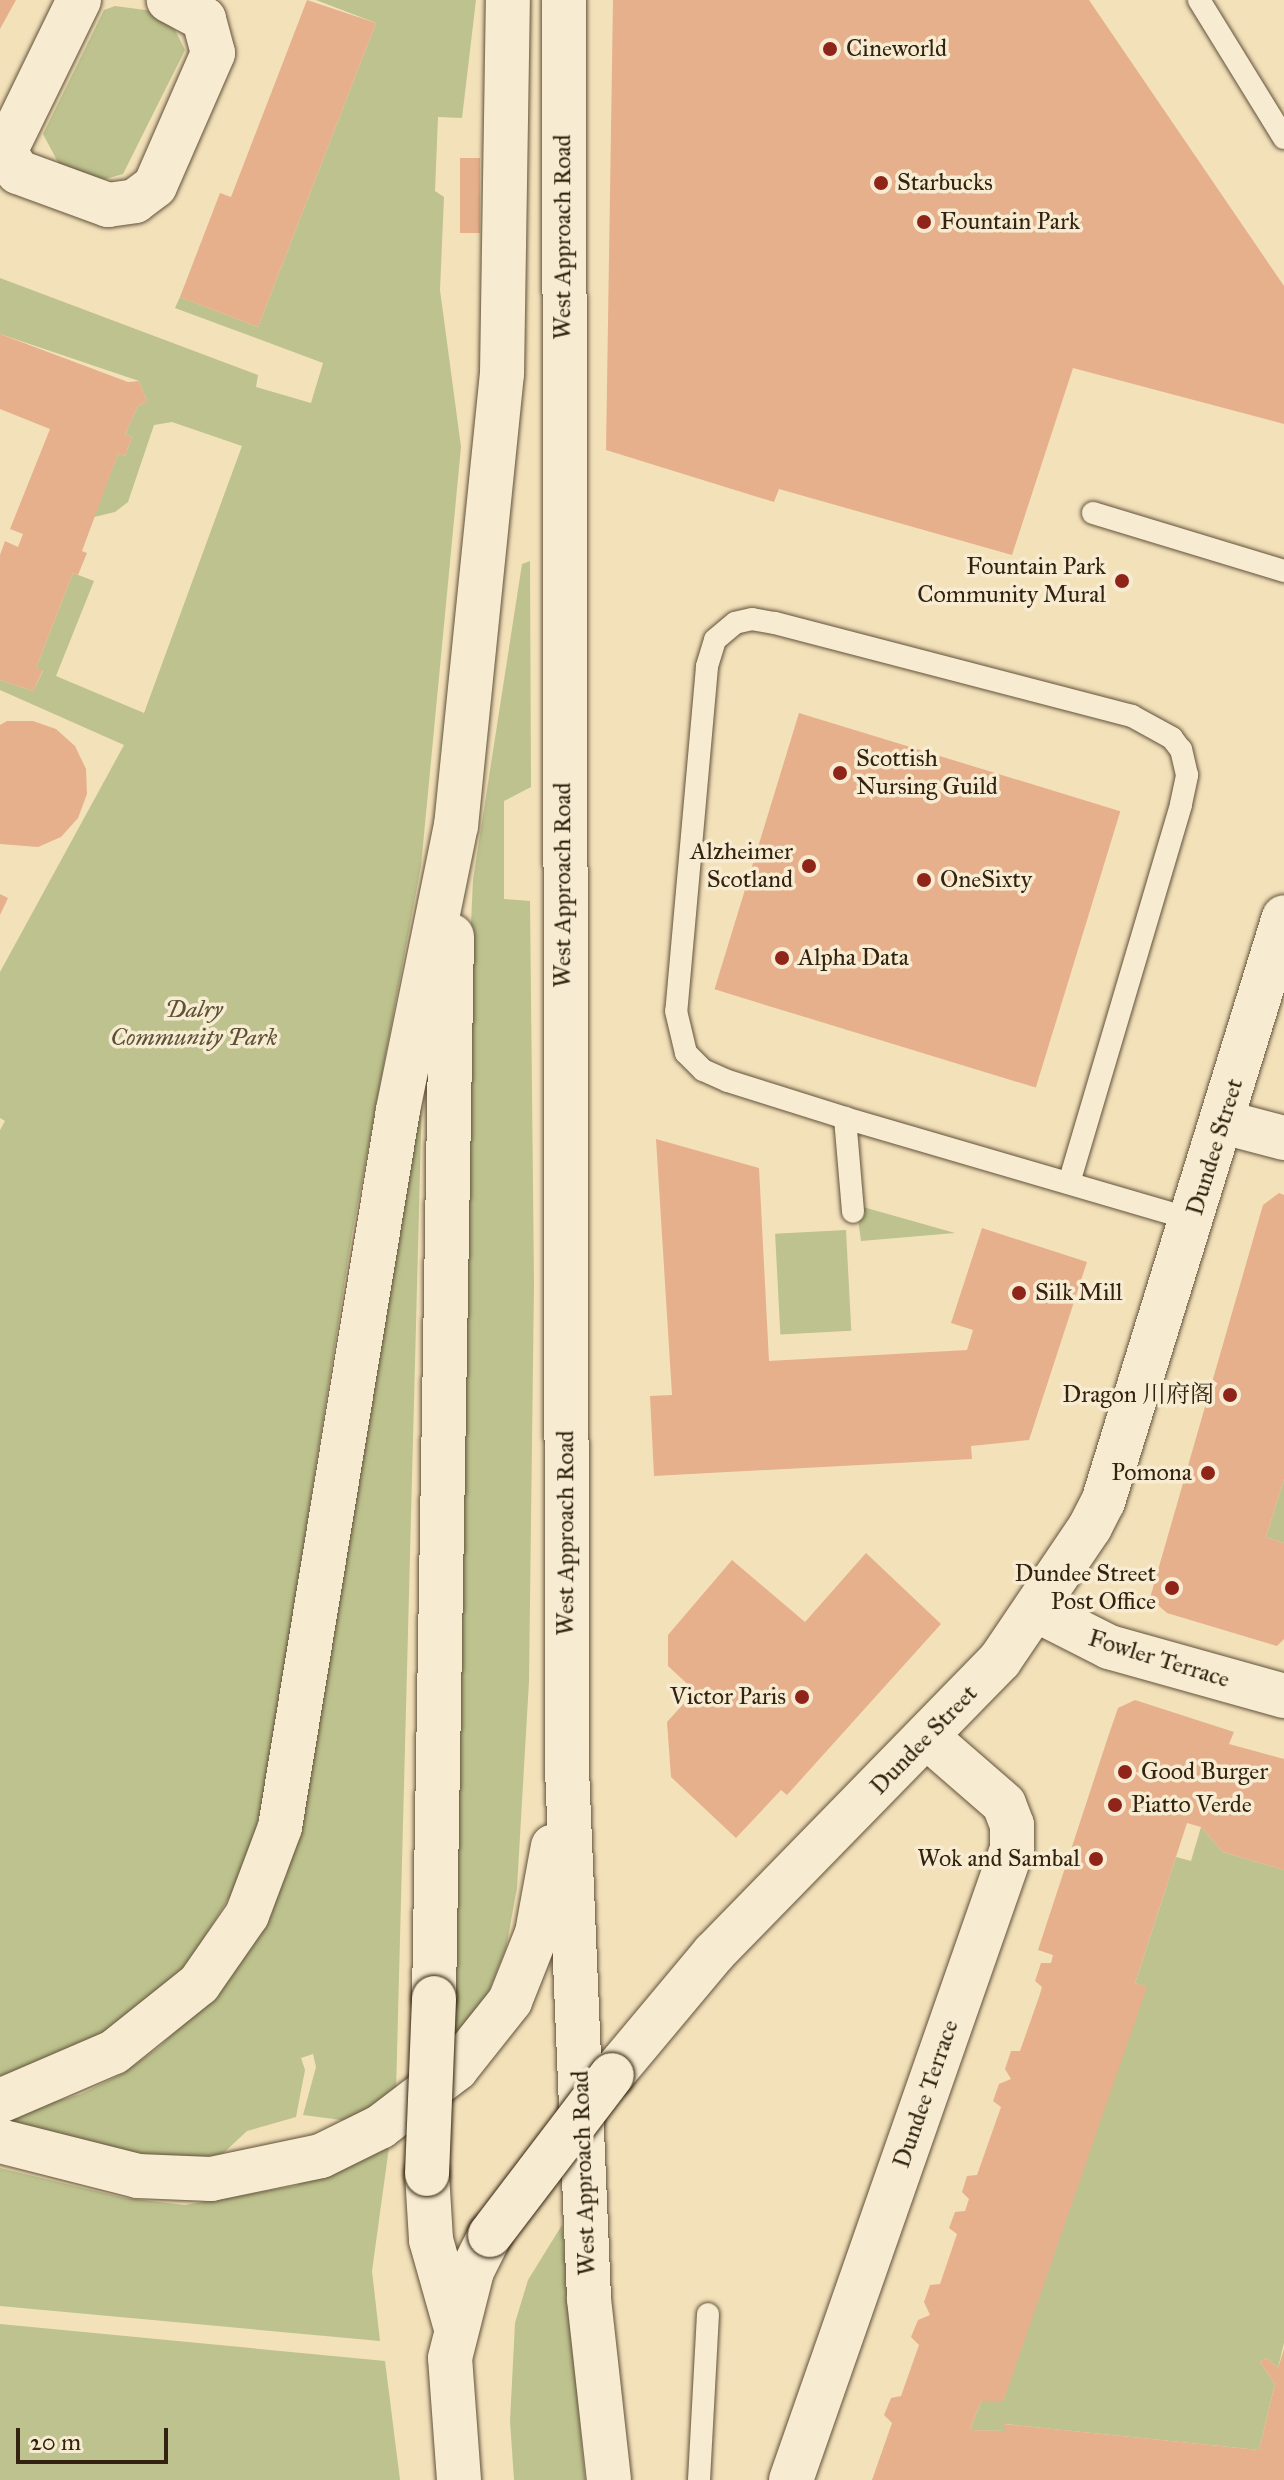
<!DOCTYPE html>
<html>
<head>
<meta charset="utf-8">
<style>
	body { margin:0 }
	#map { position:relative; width:1284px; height:2480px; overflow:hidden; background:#f3e1ba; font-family:"IM FELL Great Primer","Noto Serif SC",serif }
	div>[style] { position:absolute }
	.green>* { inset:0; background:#bdc28e; transform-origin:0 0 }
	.building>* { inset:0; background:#e6b08c; transform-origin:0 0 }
	.roads { filter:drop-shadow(0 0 2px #62523a) drop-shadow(0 0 2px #62523a) }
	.lane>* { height:22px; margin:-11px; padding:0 11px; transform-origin:11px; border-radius:11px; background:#f7ecd2 }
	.street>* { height:44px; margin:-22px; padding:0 22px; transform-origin:22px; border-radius:22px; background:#f7ecd2 }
	.secondary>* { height:44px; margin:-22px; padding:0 22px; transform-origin:22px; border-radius:22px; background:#f7ecd2 }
	.bridges { filter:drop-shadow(0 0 2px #32220f) drop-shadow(0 0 2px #32220f) }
	.secondary-bridge>* { height:44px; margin:-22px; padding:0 22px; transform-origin:22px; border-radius:22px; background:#f7ecd2 }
	.dots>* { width:22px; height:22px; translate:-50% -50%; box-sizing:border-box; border:4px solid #f7ecd2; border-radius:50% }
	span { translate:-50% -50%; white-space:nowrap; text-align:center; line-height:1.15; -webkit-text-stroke:7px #f7ecd2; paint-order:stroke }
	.poi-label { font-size:24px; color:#32220f }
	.left { translate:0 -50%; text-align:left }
	.right { translate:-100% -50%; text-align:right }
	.street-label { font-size:24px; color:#32220f }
	.park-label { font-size:24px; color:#5c5235; font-style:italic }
	.scale { position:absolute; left:16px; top:2428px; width:152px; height:36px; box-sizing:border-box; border:4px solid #32220f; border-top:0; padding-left:10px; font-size:24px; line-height:28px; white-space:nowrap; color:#32220f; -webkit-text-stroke:6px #f7ecd2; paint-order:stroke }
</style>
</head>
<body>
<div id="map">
	<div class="green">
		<div style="clip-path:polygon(316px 0,476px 0,462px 118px,438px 117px,435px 191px,444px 197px,440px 290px,461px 447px,421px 866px,352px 1234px,267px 1780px,247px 1869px,187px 1965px,123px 2024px,35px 2068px,0 2076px,0 1130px,5px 1121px,0 1118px,0 972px,124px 745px,0 690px,0 680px,33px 691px,43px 671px,36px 668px,73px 573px,94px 581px,56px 676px,144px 713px,242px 446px,172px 422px,154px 425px,128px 502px,115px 512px,94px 517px,118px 454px,125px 456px,132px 437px,125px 434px,138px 406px,147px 401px,139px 381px,0 334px,0 278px,258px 375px,256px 387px,311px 403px,323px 363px,175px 308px,180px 297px,258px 327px,376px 23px)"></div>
		<div style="clip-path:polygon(115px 6px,153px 11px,175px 30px,185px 50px,123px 174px,102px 180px,60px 166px,43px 134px,104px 10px)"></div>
		<div style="clip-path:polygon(530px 561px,531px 787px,504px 801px,504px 899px,530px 901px,534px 1284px,529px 1681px,517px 1888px,506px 1948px,490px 1989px,472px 2021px,450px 2043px,459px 1184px,473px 880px,522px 564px)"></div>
		<div style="clip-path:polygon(423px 1056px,396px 2092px,349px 2121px,303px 2115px,316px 2067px,313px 2054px,301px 2058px,305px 2070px,296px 2117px,247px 2131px,217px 2159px,175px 2161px,0 2129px,14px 2114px,81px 2094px,122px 2074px,159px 2047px,189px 2018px,263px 1925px,287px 1874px)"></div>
		<div style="clip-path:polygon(856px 1205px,955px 1233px,861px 1241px)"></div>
		<div style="left:846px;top:1230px;width:101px;height:71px;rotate:87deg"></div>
		<div style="clip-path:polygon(1284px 1479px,1284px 1543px,1266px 1537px)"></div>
		<div style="clip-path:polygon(1201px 1827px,1223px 1852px,1284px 1870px,1284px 2343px,1278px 2368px,1267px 2358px,1260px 2362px,1275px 2384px,1259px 2450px,1005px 2424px,1005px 2431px,970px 2430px,981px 2401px,1003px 2401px,1146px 1987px,1135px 1983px,1176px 1857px,1191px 1861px)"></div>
		<div style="clip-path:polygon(390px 2140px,372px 2271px,380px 2341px,0 2306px,0 2168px,125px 2198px,185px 2205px,295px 2186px)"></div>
		<div style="clip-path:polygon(562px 2225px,585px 2480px,514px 2480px,510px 2421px,515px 2323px,528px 2280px)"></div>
		<div style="clip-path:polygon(0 2324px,385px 2361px,400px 2480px,0 2480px)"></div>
	</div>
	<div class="building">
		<div style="clip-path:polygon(0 0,16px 0,0 29px)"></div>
		<div style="clip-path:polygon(307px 0,376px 23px,258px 327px,180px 297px,220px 193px,231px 197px)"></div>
		<div style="clip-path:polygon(613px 0,1089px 0,1284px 286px,1284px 424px,1073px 368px,1012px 555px,779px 489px,774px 502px,606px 450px)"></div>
		<div style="left:460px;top:158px;width:20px;height:75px"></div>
		<div style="clip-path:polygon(0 334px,128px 382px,139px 381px,147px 401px,138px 406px,125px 434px,132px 437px,125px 456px,118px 454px,82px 551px,87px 553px,78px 575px,73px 573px,36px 668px,43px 670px,33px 691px,0 680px,0 555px,5px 541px,18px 547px,23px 534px,10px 529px,50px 429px,0 409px)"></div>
		<div style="left:799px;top:713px;width:336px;height:289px;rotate:17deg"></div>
		<div style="clip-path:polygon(7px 721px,33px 721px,56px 729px,75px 746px,86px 769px,87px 794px,78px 818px,61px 837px,38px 847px,0 844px,0 725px)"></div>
		<div style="clip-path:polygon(0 894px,8px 898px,0 915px)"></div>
		<div style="clip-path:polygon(656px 1139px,759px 1168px,769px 1361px,967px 1350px,973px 1330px,951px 1323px,982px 1228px,1087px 1262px,1029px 1440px,971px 1446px,972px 1459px,654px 1476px,650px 1396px,672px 1395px)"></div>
		<div style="clip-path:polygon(1279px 1193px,1284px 1195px,1284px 1479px,1266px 1537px,1284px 1543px,1284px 1639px,1277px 1646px,1167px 1613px,1150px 1598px,1263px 1205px)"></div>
		<div style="clip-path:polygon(866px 1553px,941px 1624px,787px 1795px,781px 1790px,736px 1838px,671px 1777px,667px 1722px,695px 1691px,668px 1666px,668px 1635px,732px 1560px,805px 1622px)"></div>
		<div style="clip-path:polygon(1135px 1700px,1234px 1732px,1229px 1744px,1284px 1759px,1284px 1870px,1223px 1852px,1201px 1827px,1187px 1823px,1135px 1983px,1147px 1987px,1003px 2402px,981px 2401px,970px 2430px,1005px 2431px,1004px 2424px,1259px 2450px,1275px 2384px,1260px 2362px,1267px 2358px,1278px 2368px,1284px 2349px,1284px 2480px,872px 2480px,892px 2423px,884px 2415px,891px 2398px,901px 2396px,919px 2345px,911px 2337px,918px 2320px,930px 2315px,924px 2302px,930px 2285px,940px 2284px,957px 2234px,949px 2228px,955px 2212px,965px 2211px,969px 2199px,962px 2192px,967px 2176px,977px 2175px,1001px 2107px,993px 2101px,999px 2084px,1011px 2079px,1005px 2069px,1011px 2051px,1020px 2051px,1039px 1997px,1042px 1987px,1035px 1981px,1041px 1963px,1051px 1963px,1053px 1955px,1038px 1950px,1108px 1737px,1118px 1708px)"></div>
	</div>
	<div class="roads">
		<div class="lane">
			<div style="left:1199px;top:0;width:162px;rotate:58.4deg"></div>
			<div style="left:1093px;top:513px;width:200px;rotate:16.9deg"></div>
			<div style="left:845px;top:1118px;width:94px;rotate:85.1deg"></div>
			<div style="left:1069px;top:1183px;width:395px;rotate:-73.5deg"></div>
			<div style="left:1181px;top:804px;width:30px;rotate:-78deg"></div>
			<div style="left:1187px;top:775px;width:26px;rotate:-103deg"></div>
			<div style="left:1181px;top:750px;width:15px;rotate:-127deg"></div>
			<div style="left:1172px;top:738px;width:46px;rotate:-151.2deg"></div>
			<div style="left:1132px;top:716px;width:370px;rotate:-165.4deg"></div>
			<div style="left:774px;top:623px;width:22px;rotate:-170deg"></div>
			<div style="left:752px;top:619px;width:17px;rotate:167deg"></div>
			<div style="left:735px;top:623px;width:26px;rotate:140deg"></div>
			<div style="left:715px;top:640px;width:28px;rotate:107deg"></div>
			<div style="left:707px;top:667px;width:345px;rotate:95.1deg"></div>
			<div style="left:676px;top:1011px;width:43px;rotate:76.6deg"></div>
			<div style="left:686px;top:1053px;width:24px;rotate:45deg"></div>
			<div style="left:703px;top:1070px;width:27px;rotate:24deg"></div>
			<div style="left:728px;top:1081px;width:123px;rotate:17.5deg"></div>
			<div style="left:845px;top:1118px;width:363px;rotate:16.3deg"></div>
			<div style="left:699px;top:2480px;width:166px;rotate:-86.9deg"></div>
		</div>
		<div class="street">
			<div style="left:79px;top:0;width:169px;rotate:116deg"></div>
			<div style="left:5px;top:152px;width:24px;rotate:57deg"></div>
			<div style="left:18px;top:172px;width:96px;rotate:20.1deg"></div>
			<div style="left:108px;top:205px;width:27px;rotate:-8deg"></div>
			<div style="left:135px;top:201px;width:25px;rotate:-37deg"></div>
			<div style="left:155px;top:186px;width:145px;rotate:-66.4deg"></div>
			<div style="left:213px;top:53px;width:35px;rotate:-105deg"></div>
			<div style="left:204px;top:19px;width:40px;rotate:-152deg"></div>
			<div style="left:1223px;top:1122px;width:63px;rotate:14.7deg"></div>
			<div style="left:1038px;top:1611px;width:80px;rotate:26.9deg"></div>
			<div style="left:1109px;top:1647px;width:182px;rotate:15.6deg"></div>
			<div style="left:791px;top:2480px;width:669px;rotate:-70.7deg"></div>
			<div style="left:1012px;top:1849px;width:24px;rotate:-90deg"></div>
			<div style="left:1012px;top:1825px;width:22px;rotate:-111deg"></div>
			<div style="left:1004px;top:1804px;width:101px;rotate:-139deg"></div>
		</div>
		<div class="secondary">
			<div style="left:564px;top:0;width:1769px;rotate:89.9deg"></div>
			<div style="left:567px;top:1769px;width:530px;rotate:87.62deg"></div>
			<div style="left:589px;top:2299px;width:182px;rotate:83.7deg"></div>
			<div style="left:434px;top:1998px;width:1062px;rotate:-89.03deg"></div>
			<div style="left:612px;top:2075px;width:159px;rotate:-50.1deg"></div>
			<div style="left:714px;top:1953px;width:409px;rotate:-45.7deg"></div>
			<div style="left:1000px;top:1660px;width:161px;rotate:-55.9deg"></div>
			<div style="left:1090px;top:1527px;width:28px;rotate:-63deg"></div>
			<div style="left:1103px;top:1502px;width:612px;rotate:-72.81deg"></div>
			<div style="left:0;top:2101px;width:124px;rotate:-23.3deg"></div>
			<div style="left:114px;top:2052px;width:109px;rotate:-38.7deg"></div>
			<div style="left:199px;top:1984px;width:84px;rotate:-55.2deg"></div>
			<div style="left:247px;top:1915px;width:94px;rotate:-69.4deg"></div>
			<div style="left:280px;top:1827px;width:727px;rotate:-80.65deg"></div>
			<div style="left:398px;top:1110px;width:290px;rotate:-78.5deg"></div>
			<div style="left:456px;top:826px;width:454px;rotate:-84.2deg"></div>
			<div style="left:502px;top:374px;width:374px;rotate:-89.1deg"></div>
			<div style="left:0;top:2141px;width:142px;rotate:14.2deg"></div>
			<div style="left:138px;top:2176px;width:73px;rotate:2.4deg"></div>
			<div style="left:211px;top:2179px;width:112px;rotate:-11.8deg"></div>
			<div style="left:321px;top:2156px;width:66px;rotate:-26.2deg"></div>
			<div style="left:380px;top:2127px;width:96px;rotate:-37.3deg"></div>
			<div style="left:456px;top:2069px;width:87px;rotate:-51.5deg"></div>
			<div style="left:510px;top:2001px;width:73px;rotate:-68.3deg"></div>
			<div style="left:537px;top:1933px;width:88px;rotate:-79.6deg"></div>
			<div style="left:427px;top:2174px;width:66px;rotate:86.5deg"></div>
			<div style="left:431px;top:2240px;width:88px;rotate:74.2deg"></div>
			<div style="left:459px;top:2480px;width:122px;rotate:-94.2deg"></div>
			<div style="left:450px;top:2358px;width:90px;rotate:-75.8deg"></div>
			<div style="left:472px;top:2271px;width:40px;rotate:-63.4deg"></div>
		</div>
	</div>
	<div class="bridges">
		<div class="secondary-bridge">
			<div style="left:427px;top:2174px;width:176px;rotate:-87.7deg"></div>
			<div style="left:490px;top:2235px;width:201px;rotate:-52.7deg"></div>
		</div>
	</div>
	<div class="dots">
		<div style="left:830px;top:49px;background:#8f2418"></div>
		<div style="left:881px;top:183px;background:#8f2418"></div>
		<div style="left:924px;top:222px;background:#8f2418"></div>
		<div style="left:1122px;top:581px;background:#8f2418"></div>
		<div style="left:840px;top:773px;background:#8f2418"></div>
		<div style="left:809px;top:866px;background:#8f2418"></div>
		<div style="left:924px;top:880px;background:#8f2418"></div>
		<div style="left:782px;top:958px;background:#8f2418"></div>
		<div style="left:1019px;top:1293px;background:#8f2418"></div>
		<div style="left:1230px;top:1395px;background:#8f2418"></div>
		<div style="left:1208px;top:1473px;background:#8f2418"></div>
		<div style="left:1172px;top:1588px;background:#8f2418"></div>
		<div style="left:802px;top:1697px;background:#8f2418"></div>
		<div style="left:1125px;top:1772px;background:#8f2418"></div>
		<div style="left:1115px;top:1805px;background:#8f2418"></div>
		<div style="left:1096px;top:1859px;background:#8f2418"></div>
	</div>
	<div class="poi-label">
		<span class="left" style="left:846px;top:49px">Cineworld</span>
		<span class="left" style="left:897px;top:183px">Starbucks</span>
		<span class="left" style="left:940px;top:222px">Fountain Park</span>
		<span class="right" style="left:1106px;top:581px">Fountain Park<br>Community Mural</span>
		<span class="left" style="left:856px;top:773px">Scottish<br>Nursing Guild</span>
		<span class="right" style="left:793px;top:866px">Alzheimer<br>Scotland</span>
		<span class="left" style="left:940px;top:880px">OneSixty</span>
		<span class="left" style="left:798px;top:958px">Alpha Data</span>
		<span class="left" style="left:1035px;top:1293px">Silk Mill</span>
		<span class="right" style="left:1214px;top:1395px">Dragon 川府阁</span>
		<span class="right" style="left:1192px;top:1473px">Pomona</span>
		<span class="right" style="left:1156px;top:1588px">Dundee Street<br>Post Office</span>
		<span class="right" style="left:786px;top:1697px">Victor Paris</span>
		<span class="left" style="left:1141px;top:1772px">Good Burger</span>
		<span class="left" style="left:1131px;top:1805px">Piatto Verde</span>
		<span class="right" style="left:1080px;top:1859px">Wok and Sambal</span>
	</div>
	<div class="street-label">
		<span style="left:563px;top:237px;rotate:-90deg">West Approach Road</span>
		<span style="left:563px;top:885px;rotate:-90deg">West Approach Road</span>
		<span style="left:1215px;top:1147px;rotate:-73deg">Dundee Street</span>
		<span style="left:566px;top:1533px;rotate:-90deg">West Approach Road</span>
		<span style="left:1159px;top:1659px;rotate:17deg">Fowler Terrace</span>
		<span style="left:924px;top:1740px;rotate:-46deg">Dundee Street</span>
		<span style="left:926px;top:2094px;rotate:-71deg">Dundee Terrace</span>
		<span style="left:584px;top:2173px;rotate:-92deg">West Approach Road</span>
	</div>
	<div class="park-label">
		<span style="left:194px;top:1024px">Dalry<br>Community Park</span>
	</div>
	<div class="scale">20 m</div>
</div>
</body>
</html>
